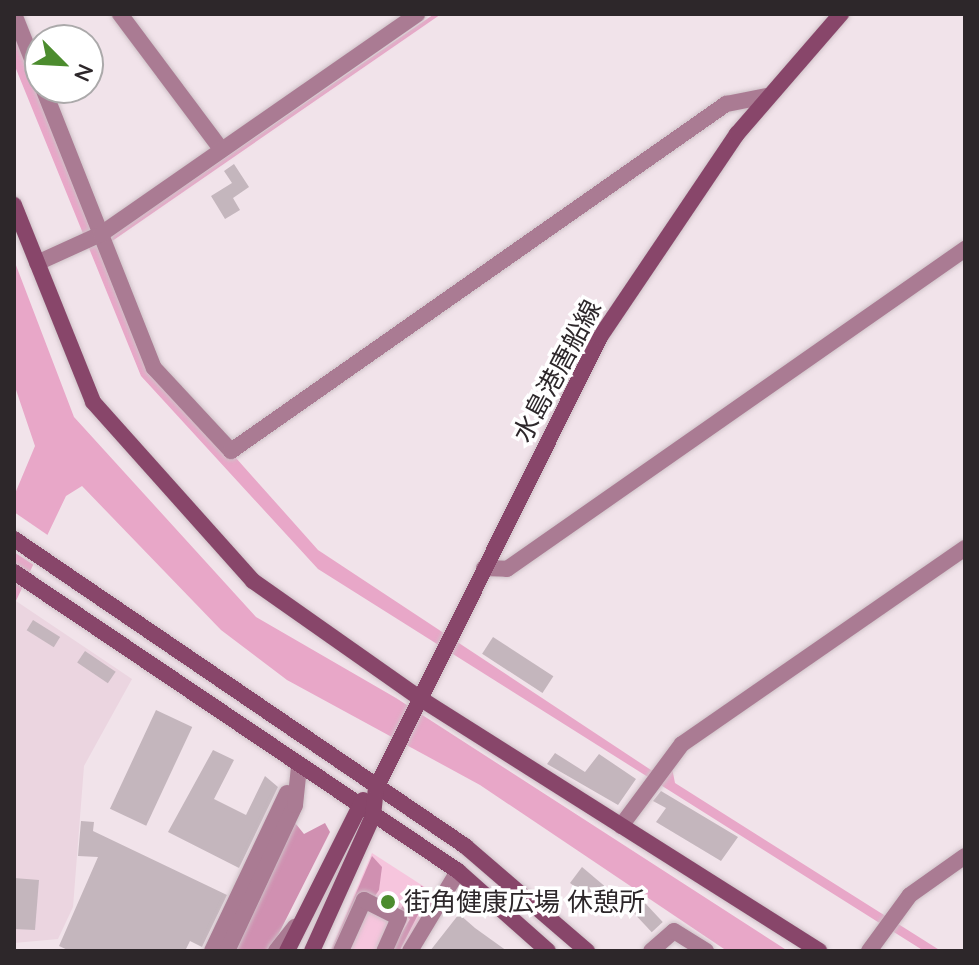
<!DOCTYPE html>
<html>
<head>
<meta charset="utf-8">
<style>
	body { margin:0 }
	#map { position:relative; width:979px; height:965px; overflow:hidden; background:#f1e3ea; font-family:Quicksand,"Noto Sans JP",sans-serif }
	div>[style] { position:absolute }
	.built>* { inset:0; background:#ebd5e0 }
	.green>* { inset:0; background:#f6c5dd }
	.forest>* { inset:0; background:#d090b1 }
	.water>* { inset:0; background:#e8a7c8 }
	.pier>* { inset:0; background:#f1e3ea }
	.stream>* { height:4px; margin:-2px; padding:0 2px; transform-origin:2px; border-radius:2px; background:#e8a7c8 }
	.building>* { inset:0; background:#c4b6bd; transform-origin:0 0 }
	.roads { filter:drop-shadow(0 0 2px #cec1c7) drop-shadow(0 0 2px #cec1c7) }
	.street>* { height:16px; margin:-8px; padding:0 8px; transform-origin:8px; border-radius:8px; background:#aa7b93 }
	.secondary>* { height:16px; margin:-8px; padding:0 8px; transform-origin:8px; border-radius:8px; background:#88466a }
	.dots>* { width:22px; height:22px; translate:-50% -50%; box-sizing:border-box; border:4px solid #fff; border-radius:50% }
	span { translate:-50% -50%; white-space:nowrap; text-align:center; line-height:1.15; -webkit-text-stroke:7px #fff; paint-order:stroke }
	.street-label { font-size:26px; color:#2d272a }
	.poi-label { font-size:26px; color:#2d272a }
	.left { translate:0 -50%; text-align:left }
	.frame { position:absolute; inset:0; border:16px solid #2d272a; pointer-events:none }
	.north { position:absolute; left:24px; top:24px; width:80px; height:80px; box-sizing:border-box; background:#fff; border:2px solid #aba9aa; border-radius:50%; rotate:114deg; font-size:22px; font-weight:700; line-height:32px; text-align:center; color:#2d272a }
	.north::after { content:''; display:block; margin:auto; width:28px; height:36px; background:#4c8c2e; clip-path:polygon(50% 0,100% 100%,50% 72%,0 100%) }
</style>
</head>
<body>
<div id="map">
	<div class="built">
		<div style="clip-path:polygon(16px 601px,132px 679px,84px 766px,73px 907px,58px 939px,14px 943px)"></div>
	</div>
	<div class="green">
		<div style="clip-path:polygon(372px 853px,434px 893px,406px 951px,330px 951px)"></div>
	</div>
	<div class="forest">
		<div style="clip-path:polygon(292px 819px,304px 834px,325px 823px,330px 832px,270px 951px,234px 951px)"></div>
		<div style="clip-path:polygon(372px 856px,382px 867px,379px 890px,338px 951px,331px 951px)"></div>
		<div style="clip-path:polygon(420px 885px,430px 891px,400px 950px,391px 951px,410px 919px,398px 912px)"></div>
	</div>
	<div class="water">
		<div style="clip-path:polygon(14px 33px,139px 349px,318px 550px,651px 770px,672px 768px,675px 783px,941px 951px,924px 951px,318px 569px,141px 376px,14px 64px)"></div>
		<div style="clip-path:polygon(14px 260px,74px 417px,256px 617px,396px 698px,788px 951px,727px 951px,480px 785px,287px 680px,221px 630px,82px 486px,66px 496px,14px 605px,14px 496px,35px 446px,14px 384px)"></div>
	</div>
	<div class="pier">
		<div style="clip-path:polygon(14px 512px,49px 536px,37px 567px,14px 552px)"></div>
	</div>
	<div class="stream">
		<div style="left:110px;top:240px;width:397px;rotate:-34.6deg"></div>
	</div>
	<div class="building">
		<div style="clip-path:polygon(234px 164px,249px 187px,233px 198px,240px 210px,225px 219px,211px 196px,232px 183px,224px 171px)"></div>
		<div style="left:33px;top:620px;width:32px;height:12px;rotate:32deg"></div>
		<div style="left:493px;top:637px;width:72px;height:20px;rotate:33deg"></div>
		<div style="left:85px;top:651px;width:37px;height:14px;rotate:34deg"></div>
		<div style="left:156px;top:710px;width:40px;height:109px;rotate:25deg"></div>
		<div style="clip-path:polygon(213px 750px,234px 760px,214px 799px,246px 815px,265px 776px,278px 787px,239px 868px,168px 832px)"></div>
		<div style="clip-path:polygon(555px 753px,585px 772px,599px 754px,636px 779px,618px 805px,547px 764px)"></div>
		<div style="clip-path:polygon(661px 791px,738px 837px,721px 861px,656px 822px,666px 808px,653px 801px)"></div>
		<div style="clip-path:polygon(81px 821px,94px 822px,93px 831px,227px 895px,202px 947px,190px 941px,185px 951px,70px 951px,59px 946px,98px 857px,78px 856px)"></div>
		<div style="clip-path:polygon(582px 867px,627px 905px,616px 917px,570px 883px)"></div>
		<div style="clip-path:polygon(14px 878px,39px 880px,35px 930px,14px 929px)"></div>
		<div style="left:645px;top:903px;width:26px;height:15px;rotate:47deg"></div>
		<div style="clip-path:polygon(459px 914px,475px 928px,507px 951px,430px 951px)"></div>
	</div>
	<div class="roads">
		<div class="street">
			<div style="left:14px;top:14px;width:70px;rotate:68.2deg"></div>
			<div style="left:120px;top:14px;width:169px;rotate:53.2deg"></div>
			<div style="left:43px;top:88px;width:301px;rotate:68.4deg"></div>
			<div style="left:154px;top:368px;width:113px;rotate:47.1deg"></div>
			<div style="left:231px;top:451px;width:605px;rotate:-35.03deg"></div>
			<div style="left:726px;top:104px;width:42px;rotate:-11deg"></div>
			<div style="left:37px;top:263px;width:70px;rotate:-24.4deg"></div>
			<div style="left:101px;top:234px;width:385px;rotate:-34.8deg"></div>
			<div style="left:484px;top:568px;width:23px;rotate:2deg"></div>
			<div style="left:507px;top:569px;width:559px;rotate:-34.94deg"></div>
			<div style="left:621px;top:826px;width:102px;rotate:-53.4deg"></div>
			<div style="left:682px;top:744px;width:344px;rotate:-34.7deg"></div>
			<div style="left:212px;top:951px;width:175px;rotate:-64.6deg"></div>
			<div style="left:227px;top:951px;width:161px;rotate:-65deg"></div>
			<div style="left:295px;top:805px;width:39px;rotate:-84deg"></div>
			<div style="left:276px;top:951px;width:31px;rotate:-52deg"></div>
			<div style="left:341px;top:951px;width:56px;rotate:-65.7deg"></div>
			<div style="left:364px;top:900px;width:39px;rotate:27deg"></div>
			<div style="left:399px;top:918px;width:36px;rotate:114deg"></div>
			<div style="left:410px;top:951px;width:93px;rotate:-59deg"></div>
			<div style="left:651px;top:951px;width:30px;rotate:-41deg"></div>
			<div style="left:674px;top:931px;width:38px;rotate:32deg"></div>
			<div style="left:869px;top:951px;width:69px;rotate:-53.8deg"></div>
			<div style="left:910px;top:895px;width:67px;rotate:-35.3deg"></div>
		</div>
		<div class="secondary">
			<div style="left:14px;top:205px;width:212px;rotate:68.1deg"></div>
			<div style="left:93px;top:402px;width:240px;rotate:48.2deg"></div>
			<div style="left:253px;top:581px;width:205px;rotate:35.1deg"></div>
			<div style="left:421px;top:699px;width:471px;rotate:32.3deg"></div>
			<div style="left:14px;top:539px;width:546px;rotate:34.24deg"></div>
			<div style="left:465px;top:846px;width:161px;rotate:40.7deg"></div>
			<div style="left:14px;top:572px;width:535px;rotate:33.96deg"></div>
			<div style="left:458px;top:871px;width:120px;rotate:41.6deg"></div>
			<div style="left:287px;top:951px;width:169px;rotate:-63.3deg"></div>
			<div style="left:312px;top:951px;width:148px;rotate:-65.7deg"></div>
			<div style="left:373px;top:816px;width:28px;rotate:-84deg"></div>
			<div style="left:376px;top:788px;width:504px;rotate:-63.59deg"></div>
			<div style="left:600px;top:337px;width:245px;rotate:-56deg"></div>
			<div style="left:737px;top:134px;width:159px;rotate:-49.1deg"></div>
		</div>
	</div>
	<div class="dots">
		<div style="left:388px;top:902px;background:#4c8c2e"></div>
	</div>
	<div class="street-label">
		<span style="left:557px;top:371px;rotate:-62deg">水島港唐船線</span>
	</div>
	<div class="poi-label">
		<span class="left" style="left:404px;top:902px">街角健康広場 休憩所</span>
	</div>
	<div class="frame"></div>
	<div class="north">N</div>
</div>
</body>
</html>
